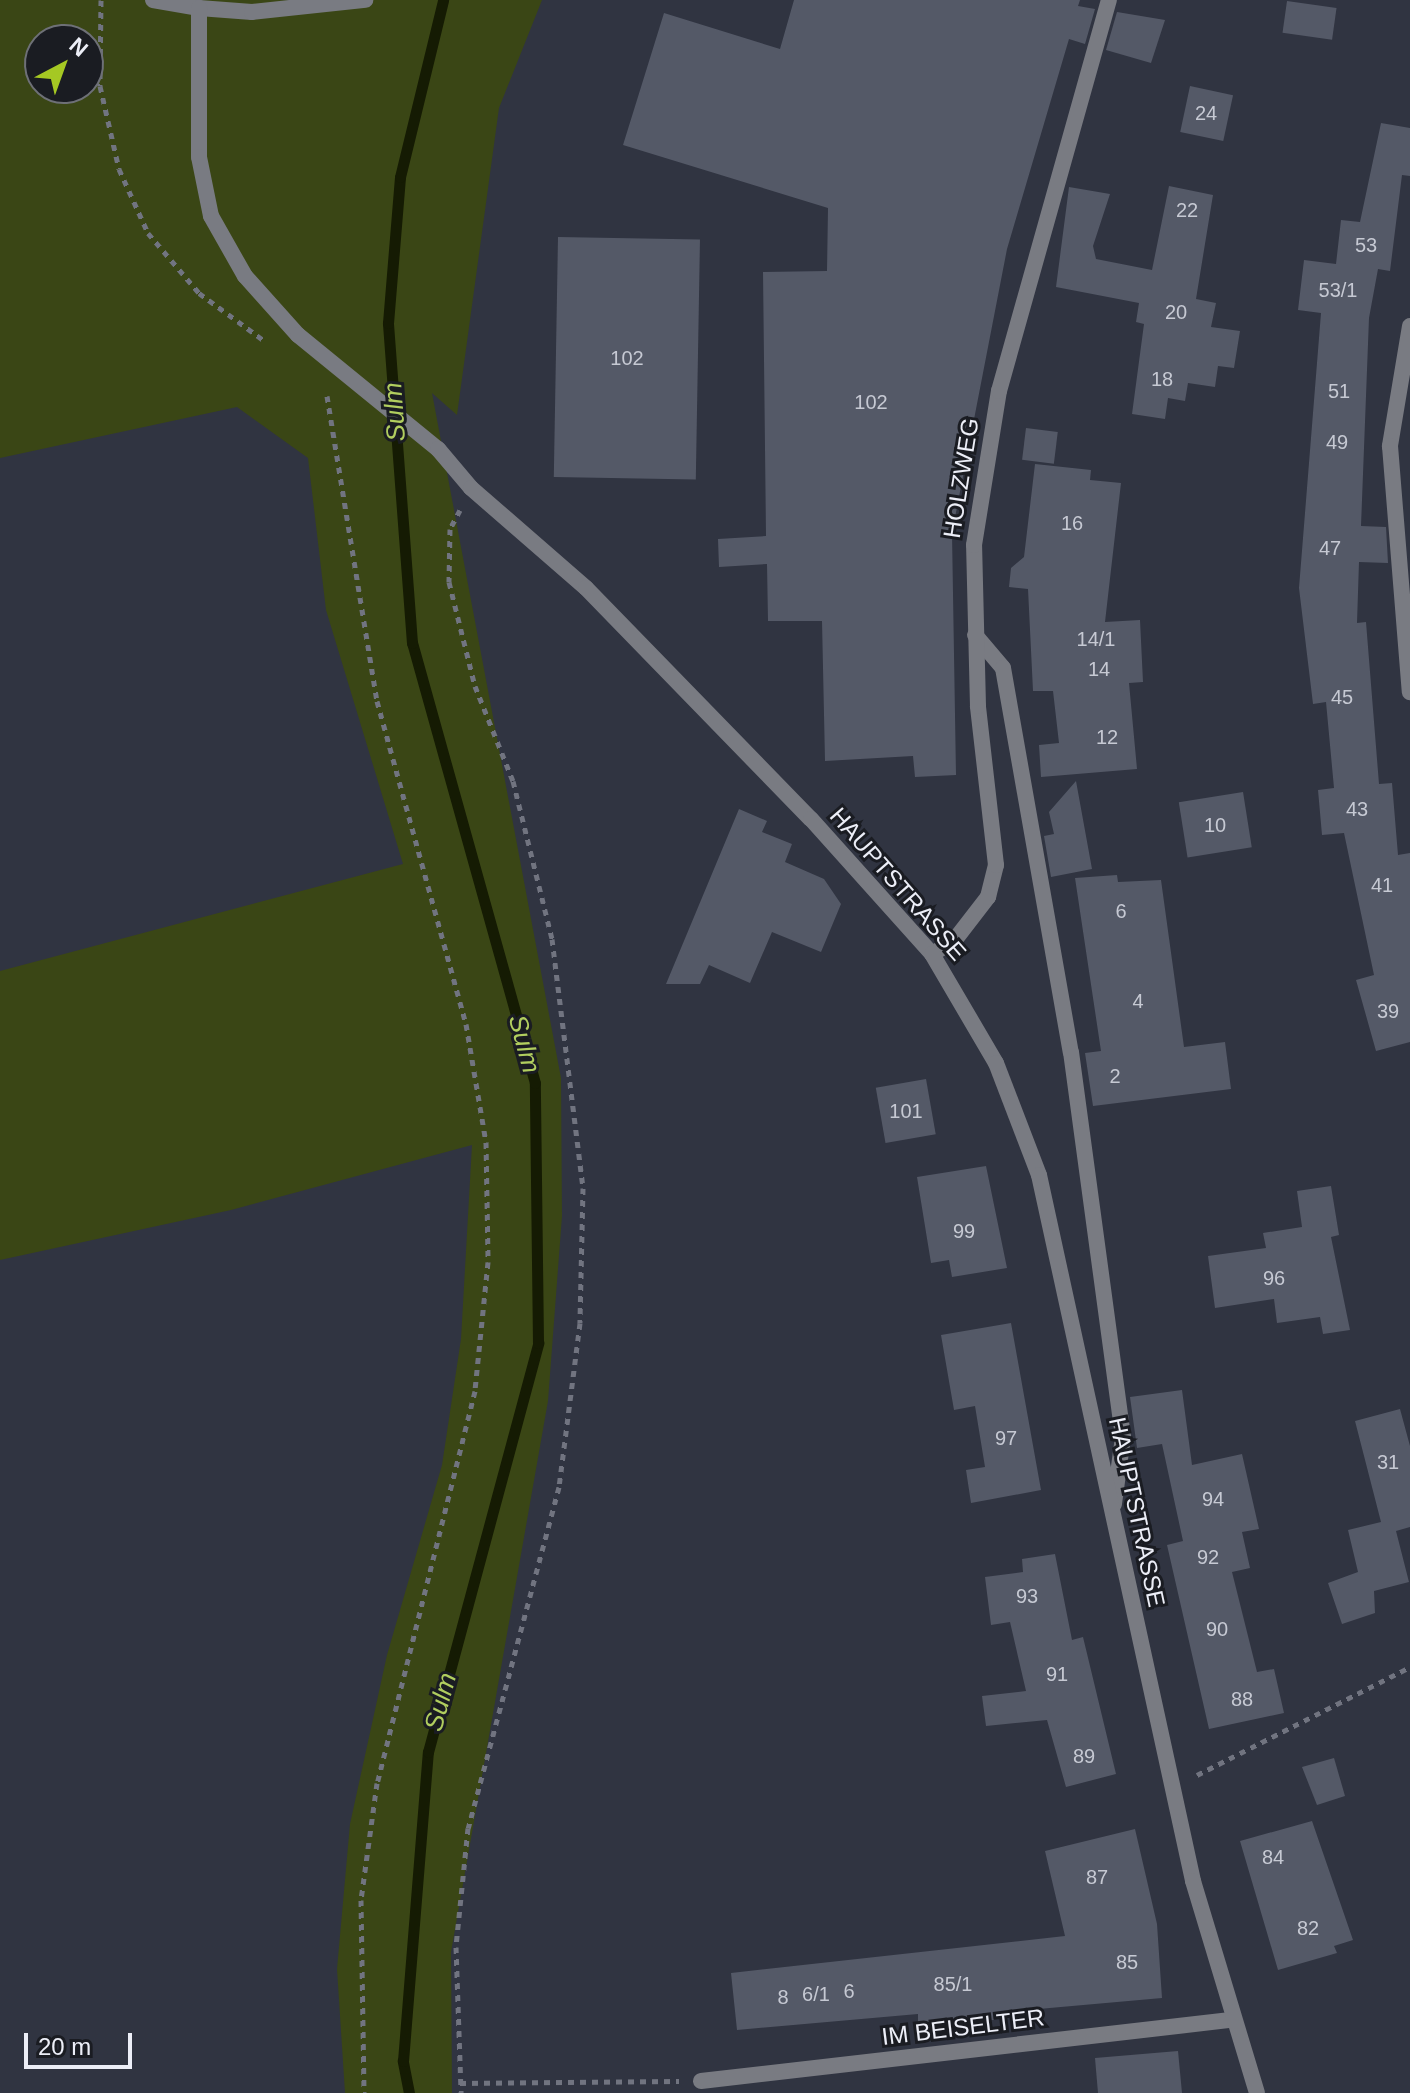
<!DOCTYPE html>
<html>
<head>
<meta charset="utf-8">
<style>
	body { margin:0 }
	#map { position:relative; width:1410px; height:2093px; overflow:hidden; background:#303441; font-family:Helvetica,sans-serif }
	div>[style] { position:absolute }
	.green>* { inset:0; background:#3a4615 }
	.stream>* { height:11px; margin:-5.5px; padding:0 5.5px; transform-origin:5.5px; border-radius:5.5px; background:#151b03 }
	.building>* { inset:0; background:#545967; transform-origin:0 0 }
	.path>* { height:5px; margin-top:-2.5px; transform-origin:0; background:repeating-linear-gradient(90deg,#717480 0 6px,transparent 0 12px) }
	.service>* { height:16px; margin:-8px; padding:0 8px; transform-origin:8px; border-radius:8px; background:#797b82 }
	.minor>* { height:16px; margin:-8px; padding:0 8px; transform-origin:8px; border-radius:8px; background:#797b82 }
	.tertiary>* { height:16px; margin:-8px; padding:0 8px; transform-origin:8px; border-radius:8px; background:#797b82 }
	span { translate:-50% -50%; white-space:nowrap; text-align:center; line-height:1.15; -webkit-text-stroke:6px #1a1c22; paint-order:stroke }
	.number-label { font-size:20px; color:#c6c9d3 }
	.number-label span { -webkit-text-stroke-width:0 }
	.street-label { font-size:24px; color:#eceef7 }
	.water-label { font-size:26px; color:#b1ce5f; font-style:italic }
	.north { position:absolute; left:24px; top:24px; width:80px; height:80px; box-sizing:border-box; background:#1a1c22; border:2px solid #6e7077; border-radius:50%; rotate:41deg; font-size:22px; font-weight:700; line-height:32px; text-align:center; color:#eceef7 }
	.north::after { content:''; display:block; margin:auto; width:28px; height:36px; background:#a5c823; clip-path:polygon(50% 0,100% 100%,50% 72%,0 100%) }
	.scale { position:absolute; left:24px; top:2033px; width:108px; height:36px; box-sizing:border-box; border:4px solid #eceef7; border-top:0; padding-left:10px; font-size:24px; line-height:28px; white-space:nowrap; color:#eceef7; -webkit-text-stroke:6px #1a1c22; paint-order:stroke }
</style>
</head>
<body>
<div id="map">
	<div class="green">
		<div style="clip-path:polygon(evenodd,0 0,542px 0,499px 108px,457px 415px,432px 393px,561px 1078px,562px 1216px,548px 1401px,451px 1952px,452px 2093px,345px 2093px,337px 1969px,350px 1824px,387px 1655px,442px 1465px,461px 1339px,472px 1145px,231px 1210px,0 1260px,0 971px,403px 864px,326px 610px,308px 458px,237px 407px,0 458px,0 0,40px 40px,88px 40px,88px 88px,40px 88px,40px 40px)"></div>
	</div>
	<div class="stream">
		<div style="left:409px;top:2093px;width:33px;rotate:-101deg"></div>
		<div style="left:403px;top:2061px;width:310px;rotate:-85.4deg"></div>
		<div style="left:428px;top:1752px;width:424px;rotate:-74.9deg"></div>
		<div style="left:538px;top:1343px;width:260px;rotate:-90.7deg"></div>
		<div style="left:535px;top:1083px;width:457px;rotate:-105.6deg"></div>
		<div style="left:412px;top:643px;width:321px;rotate:-94.3deg"></div>
		<div style="left:388px;top:323px;width:146px;rotate:-85.3deg"></div>
		<div style="left:400px;top:177px;width:182px;rotate:-76.3deg"></div>
	</div>
	<div class="building">
		<div style="clip-path:polygon(794px 0,1080px 0,1078px 6px,1095px 9px,1085px 44px,1069px 39px,1007px 249px,952px 533px,956px 775px,915px 777px,913px 756px,825px 761px,822px 621px,768px 621px,767px 564px,719px 567px,718px 539px,766px 536px,763px 272px,827px 271px,828px 208px,623px 145px,664px 13px,780px 49px)"></div>
		<div style="left:1287px;top:1px;width:50px;height:32px;rotate:8deg"></div>
		<div style="clip-path:polygon(1117px 12px,1165px 20px,1151px 63px,1106px 50px)"></div>
		<div style="left:1190px;top:86px;width:44px;height:47px;rotate:12deg"></div>
		<div style="clip-path:polygon(1381px 123px,1410px 128px,1410px 176px,1402px 175px,1390px 271px,1378px 269px,1369px 318px,1361px 526px,1386px 527px,1388px 563px,1359px 562px,1357px 623px,1366px 622px,1379px 784px,1392px 783px,1398px 855px,1410px 853px,1410px 1042px,1376px 1051px,1356px 980px,1374px 975px,1344px 833px,1322px 835px,1318px 790px,1334px 788px,1326px 702px,1313px 704px,1299px 588px,1321px 313px,1298px 310px,1304px 260px,1336px 264px,1341px 220px,1360px 222px)"></div>
		<div style="clip-path:polygon(1169px 186px,1213px 195px,1196px 299px,1216px 303px,1211px 327px,1240px 331px,1234px 368px,1218px 366px,1215px 387px,1188px 383px,1185px 401px,1168px 398px,1165px 419px,1132px 414px,1144px 324px,1136px 322px,1139px 303px,1056px 287px,1069px 187px,1110px 194px,1093px 246px,1096px 259px,1152px 270px)"></div>
		<div style="left:558px;top:237px;width:142px;height:240px;rotate:1deg"></div>
		<div style="left:1026px;top:428px;width:32px;height:32px;rotate:7deg"></div>
		<div style="clip-path:polygon(1035px 464px,1091px 470px,1090px 480px,1121px 483px,1105px 622px,1140px 620px,1143px 682px,1129px 683px,1137px 769px,1041px 777px,1039px 745px,1059px 743px,1053px 691px,1033px 691px,1028px 589px,1009px 587px,1011px 568px,1024px 557px)"></div>
		<div style="clip-path:polygon(1076px 781px,1092px 869px,1051px 877px,1044px 836px,1054px 834px,1049px 812px)"></div>
		<div style="left:1243px;top:792px;width:56px;height:65px;rotate:81deg"></div>
		<div style="clip-path:polygon(739px 809px,767px 821px,762px 832px,792px 844px,785px 862px,824px 879px,841px 904px,821px 952px,772px 932px,750px 983px,709px 965px,700px 984px,666px 984px)"></div>
		<div style="clip-path:polygon(1117px 875px,1118px 882px,1161px 880px,1184px 1047px,1225px 1042px,1231px 1089px,1093px 1106px,1085px 1053px,1101px 1051px,1075px 878px)"></div>
		<div style="left:926px;top:1079px;width:56px;height:51px;rotate:80deg"></div>
		<div style="clip-path:polygon(986px 1166px,1007px 1268px,952px 1277px,949px 1260px,931px 1263px,917px 1177px)"></div>
		<div style="clip-path:polygon(1331px 1186px,1339px 1235px,1331px 1237px,1350px 1330px,1323px 1334px,1320px 1317px,1277px 1323px,1274px 1299px,1215px 1308px,1208px 1256px,1266px 1248px,1263px 1233px,1302px 1227px,1297px 1191px)"></div>
		<div style="clip-path:polygon(1011px 1323px,1041px 1490px,971px 1503px,966px 1470px,985px 1467px,975px 1406px,954px 1410px,941px 1335px)"></div>
		<div style="clip-path:polygon(1182px 1390px,1192px 1465px,1242px 1454px,1259px 1529px,1242px 1532px,1250px 1568px,1232px 1572px,1257px 1672px,1274px 1669px,1284px 1713px,1209px 1729px,1167px 1545px,1183px 1541px,1162px 1444px,1137px 1448px,1130px 1397px)"></div>
		<div style="clip-path:polygon(1400px 1409px,1410px 1446px,1410px 1527px,1396px 1531px,1409px 1582px,1374px 1591px,1375px 1613px,1342px 1624px,1328px 1583px,1358px 1572px,1348px 1530px,1381px 1522px,1355px 1421px)"></div>
		<div style="clip-path:polygon(1055px 1554px,1072px 1640px,1083px 1637px,1116px 1774px,1066px 1787px,1047px 1720px,986px 1726px,982px 1696px,1026px 1691px,1010px 1622px,991px 1625px,985px 1577px,1023px 1572px,1022px 1559px)"></div>
		<div style="clip-path:polygon(1334px 1758px,1345px 1796px,1317px 1805px,1302px 1767px)"></div>
		<div style="clip-path:polygon(1312px 1821px,1353px 1940px,1334px 1946px,1337px 1953px,1278px 1970px,1240px 1841px)"></div>
		<div style="clip-path:polygon(1135px 1829px,1157px 1924px,1162px 1998px,993px 2013px,994px 2020px,918px 2024px,918px 2014px,737px 2030px,731px 1973px,1065px 1936px,1045px 1851px)"></div>
		<div style="clip-path:polygon(1178px 2051px,1182px 2093px,1098px 2093px,1095px 2058px)"></div>
	</div>
	<div class="path">
		<div style="left:101px;top:0;width:86px;rotate:90.7deg"></div>
		<div style="left:100px;top:86px;width:85px;rotate:77.1deg"></div>
		<div style="left:119px;top:169px;width:70px;rotate:65.6deg"></div>
		<div style="left:148px;top:233px;width:79px;rotate:49.6deg"></div>
		<div style="left:199px;top:293px;width:83px;rotate:36.2deg"></div>
		<div style="left:327px;top:396px;width:309px;rotate:80.7deg"></div>
		<div style="left:377px;top:701px;width:335px;rotate:74.6deg"></div>
		<div style="left:466px;top:1024px;width:120px;rotate:80.4deg"></div>
		<div style="left:486px;top:1142px;width:120px;rotate:89deg"></div>
		<div style="left:488px;top:1262px;width:130px;rotate:95.8deg"></div>
		<div style="left:475px;top:1391px;width:404px;rotate:104deg"></div>
		<div style="left:377px;top:1783px;width:118px;rotate:97.8deg"></div>
		<div style="left:361px;top:1900px;width:193px;rotate:89.1deg"></div>
		<div style="left:460px;top:510px;width:21px;rotate:118deg"></div>
		<div style="left:450px;top:529px;width:53px;rotate:91.1deg"></div>
		<div style="left:449px;top:582px;width:107px;rotate:76deg"></div>
		<div style="left:475px;top:686px;width:102px;rotate:68.2deg"></div>
		<div style="left:513px;top:781px;width:163px;rotate:76.1deg"></div>
		<div style="left:552px;top:939px;width:251px;rotate:82.9deg"></div>
		<div style="left:583px;top:1188px;width:135px;rotate:91.3deg"></div>
		<div style="left:580px;top:1323px;width:165px;rotate:97.3deg"></div>
		<div style="left:559px;top:1487px;width:353px;rotate:104.9deg"></div>
		<div style="left:468px;top:1828px;width:120px;rotate:95.8deg"></div>
		<div style="left:456px;top:1947px;width:146px;rotate:88deg"></div>
		<div style="left:1197px;top:1775px;width:239px;rotate:-26.9deg"></div>
		<div style="left:460px;top:2083px;width:219px;rotate:-0.5deg"></div>
	</div>
	<div class="service">
		<div style="left:975px;top:635px;width:43px;rotate:49.7deg"></div>
		<div style="left:1003px;top:668px;width:390px;rotate:80deg"></div>
		<div style="left:1071px;top:1052px;width:388px;rotate:82.3deg"></div>
		<div style="left:1123px;top:1437px;width:68px;rotate:97.7deg"></div>
	</div>
	<div class="minor">
		<div style="left:199px;top:8px;width:53px;rotate:4.3deg"></div>
		<div style="left:252px;top:12px;width:114px;rotate:-6.1deg"></div>
		<div style="left:1410px;top:326px;width:122px;rotate:99.5deg"></div>
		<div style="left:1390px;top:446px;width:247px;rotate:85.4deg"></div>
		<div style="left:932px;top:954px;width:26px;rotate:-31deg"></div>
		<div style="left:954px;top:941px;width:56px;rotate:-52.3deg"></div>
		<div style="left:988px;top:897px;width:33px;rotate:-76deg"></div>
		<div style="left:996px;top:865px;width:160px;rotate:-96.5deg"></div>
		<div style="left:978px;top:706px;width:161px;rotate:-91.4deg"></div>
		<div style="left:974px;top:545px;width:156px;rotate:-80.8deg"></div>
		<div style="left:999px;top:391px;width:406px;rotate:-74.3deg"></div>
		<div style="left:701px;top:2081px;width:533px;rotate:-6.58deg"></div>
	</div>
	<div class="tertiary">
		<div style="left:153px;top:0;width:47px;rotate:9.9deg"></div>
		<div style="left:199px;top:8px;width:149px;rotate:90deg"></div>
		<div style="left:199px;top:157px;width:60px;rotate:78.5deg"></div>
		<div style="left:211px;top:216px;width:69px;rotate:60.5deg"></div>
		<div style="left:245px;top:276px;width:79px;rotate:48.1deg"></div>
		<div style="left:298px;top:335px;width:181px;rotate:39.2deg"></div>
		<div style="left:438px;top:449px;width:51px;rotate:49.8deg"></div>
		<div style="left:471px;top:488px;width:152px;rotate:41deg"></div>
		<div style="left:586px;top:588px;width:322px;rotate:45.8deg"></div>
		<div style="left:811px;top:819px;width:181px;rotate:48.1deg"></div>
		<div style="left:932px;top:954px;width:126px;rotate:59.6deg"></div>
		<div style="left:996px;top:1063px;width:120px;rotate:69deg"></div>
		<div style="left:1039px;top:1175px;width:723px;rotate:77.69deg"></div>
		<div style="left:1193px;top:1881px;width:221px;rotate:73.2deg"></div>
	</div>
	<div class="number-label">
		<span style="left:1206px;top:113px">24</span>
		<span style="left:1187px;top:210px">22</span>
		<span style="left:1366px;top:245px">53</span>
		<span style="left:1338px;top:290px">53/1</span>
		<span style="left:1176px;top:312px">20</span>
		<span style="left:627px;top:358px">102</span>
		<span style="left:1162px;top:379px">18</span>
		<span style="left:1339px;top:391px">51</span>
		<span style="left:871px;top:402px">102</span>
		<span style="left:1337px;top:442px">49</span>
		<span style="left:1072px;top:523px">16</span>
		<span style="left:1330px;top:548px">47</span>
		<span style="left:1096px;top:639px">14/1</span>
		<span style="left:1099px;top:669px">14</span>
		<span style="left:1342px;top:697px">45</span>
		<span style="left:1107px;top:737px">12</span>
		<span style="left:1357px;top:809px">43</span>
		<span style="left:1215px;top:825px">10</span>
		<span style="left:1382px;top:885px">41</span>
		<span style="left:1121px;top:911px">6</span>
		<span style="left:1138px;top:1001px">4</span>
		<span style="left:1388px;top:1011px">39</span>
		<span style="left:1115px;top:1076px">2</span>
		<span style="left:906px;top:1111px">101</span>
		<span style="left:964px;top:1231px">99</span>
		<span style="left:1274px;top:1278px">96</span>
		<span style="left:1006px;top:1438px">97</span>
		<span style="left:1388px;top:1462px">31</span>
		<span style="left:1213px;top:1499px">94</span>
		<span style="left:1208px;top:1557px">92</span>
		<span style="left:1027px;top:1596px">93</span>
		<span style="left:1217px;top:1629px">90</span>
		<span style="left:1057px;top:1674px">91</span>
		<span style="left:1242px;top:1699px">88</span>
		<span style="left:1084px;top:1756px">89</span>
		<span style="left:1273px;top:1857px">84</span>
		<span style="left:1097px;top:1877px">87</span>
		<span style="left:1308px;top:1928px">82</span>
		<span style="left:1127px;top:1962px">85</span>
		<span style="left:953px;top:1984px">85/1</span>
		<span style="left:849px;top:1991px">6</span>
		<span style="left:816px;top:1994px">6/1</span>
		<span style="left:783px;top:1997px">8</span>
	</div>
	<div class="street-label">
		<span style="left:961px;top:478px;rotate:-81deg">HOLZWEG</span>
		<span style="left:898px;top:884px;rotate:49deg">HAUPTSTRASSE</span>
		<span style="left:1137px;top:1512px;rotate:78deg">HAUPTSTRASSE</span>
		<span style="left:963px;top:2027px;rotate:-7deg">IM BEISELTER</span>
	</div>
	<div class="water-label">
		<span style="left:395px;top:412px;rotate:-94deg">Sulm</span>
		<span style="left:524px;top:1044px;rotate:75deg">Sulm</span>
		<span style="left:441px;top:1702px;rotate:-75deg">Sulm</span>
	</div>
	<div class="north">N</div>
	<div class="scale">20 m</div>
</div>
</body>
</html>
